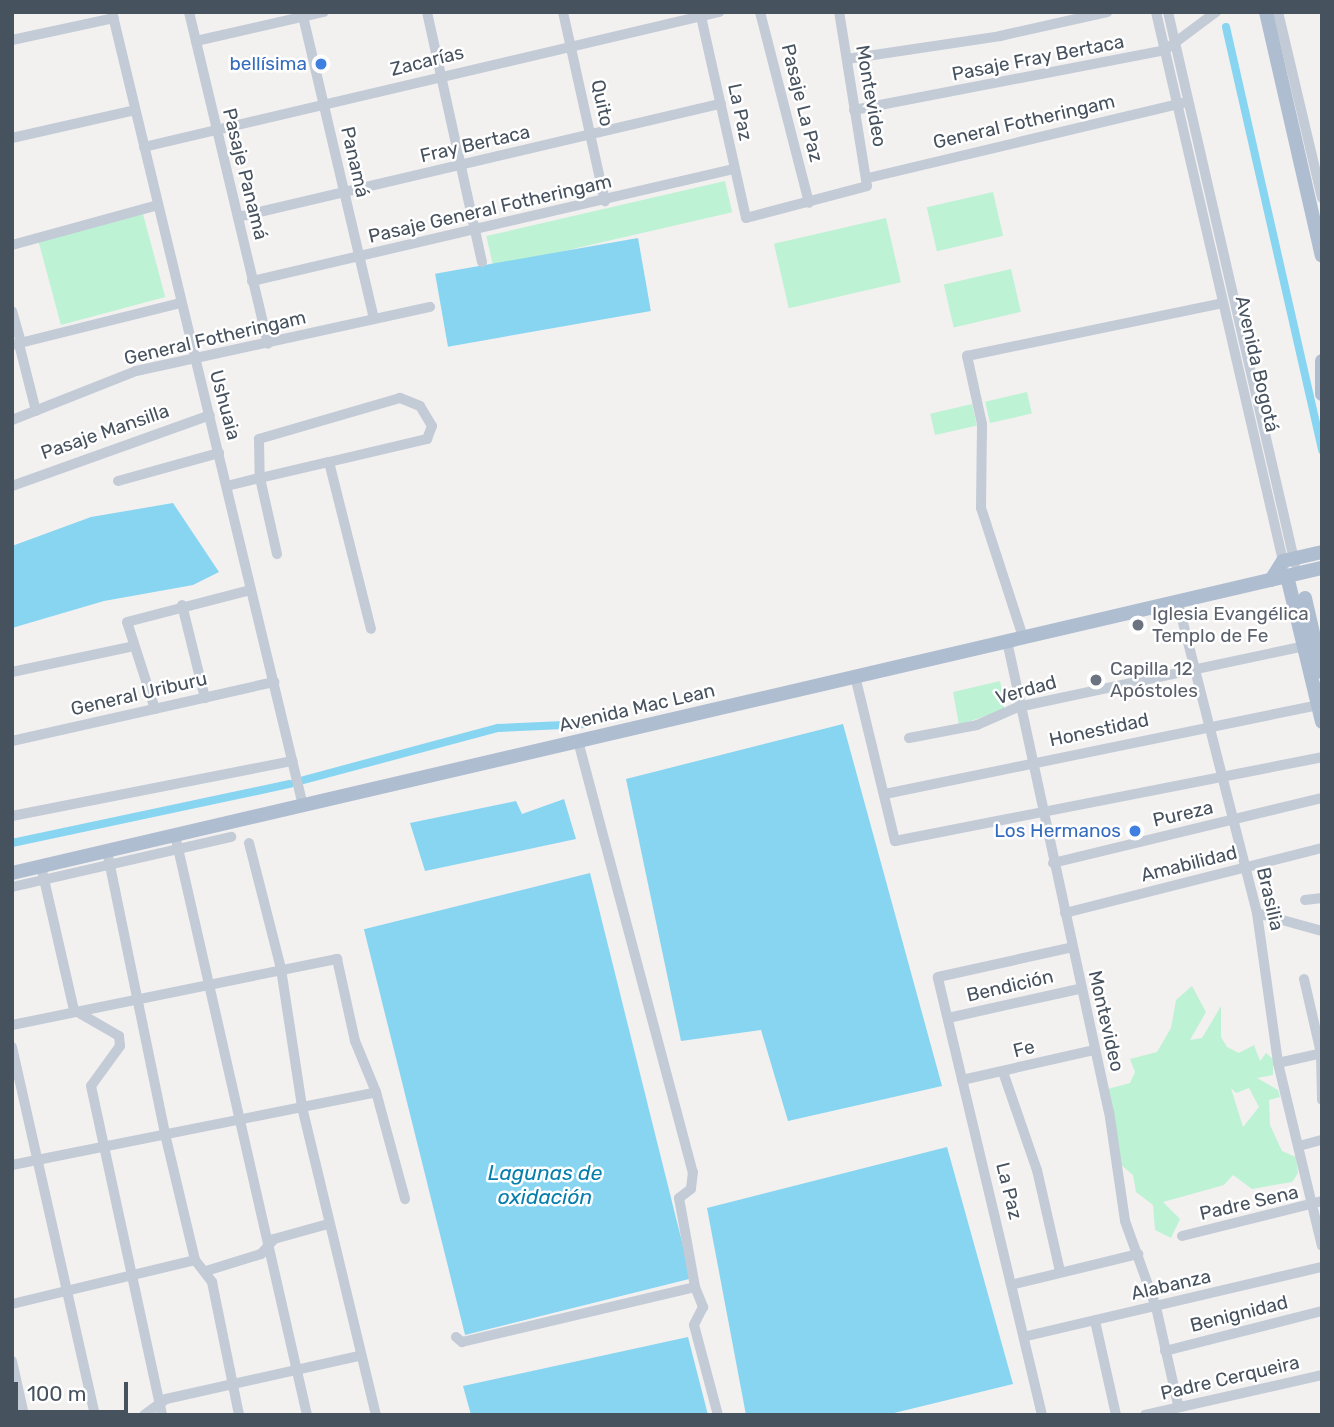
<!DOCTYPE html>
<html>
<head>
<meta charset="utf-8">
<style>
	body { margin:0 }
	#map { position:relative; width:1334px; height:1427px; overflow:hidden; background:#f3f0f0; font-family:Rubik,sans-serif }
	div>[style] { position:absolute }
	.green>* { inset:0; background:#bdf2d4; transform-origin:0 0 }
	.water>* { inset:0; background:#87d5f1; transform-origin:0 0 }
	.canal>* { height:8px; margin:-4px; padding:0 4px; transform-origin:4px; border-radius:4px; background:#87d5f1 }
	.minor>* { height:10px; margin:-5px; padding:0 5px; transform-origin:5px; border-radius:5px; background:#c3cbd6 }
	.major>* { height:14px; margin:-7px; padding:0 7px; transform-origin:7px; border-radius:7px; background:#aebdd0 }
	.dots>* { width:19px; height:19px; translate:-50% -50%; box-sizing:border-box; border:4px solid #fff; border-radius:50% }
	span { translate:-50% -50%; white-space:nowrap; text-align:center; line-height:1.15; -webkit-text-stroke:5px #fff; paint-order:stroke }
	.street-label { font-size:19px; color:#47525f }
	.shop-label { font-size:19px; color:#366cbe }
	.right { translate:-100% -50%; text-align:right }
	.worship-label { font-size:19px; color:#5b616d }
	.left { translate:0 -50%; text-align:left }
	.water-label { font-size:21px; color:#057eac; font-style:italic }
	.frame { position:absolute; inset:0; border:14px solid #47525f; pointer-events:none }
	.scale { position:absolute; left:14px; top:1382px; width:114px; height:32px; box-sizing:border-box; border:4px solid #47525f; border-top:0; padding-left:9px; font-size:21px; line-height:24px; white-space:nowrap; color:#47525f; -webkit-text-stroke:5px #fff; paint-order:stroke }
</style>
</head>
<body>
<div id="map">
	<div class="green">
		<div style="left:725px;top:181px;width:32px;height:245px;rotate:77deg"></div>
		<div style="left:993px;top:192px;width:45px;height:68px;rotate:77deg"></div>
		<div style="left:143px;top:214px;width:86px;height:108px;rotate:75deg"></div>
		<div style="left:886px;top:218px;width:66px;height:115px;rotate:77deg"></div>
		<div style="left:1011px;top:269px;width:44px;height:69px;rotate:77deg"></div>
		<div style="left:1027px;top:392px;width:22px;height:43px;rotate:77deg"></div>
		<div style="left:972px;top:404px;width:22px;height:43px;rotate:77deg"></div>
		<div style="clip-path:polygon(1000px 681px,1006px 709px,959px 725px,953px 692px)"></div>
		<div style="clip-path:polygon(evenodd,1192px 986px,1206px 1012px,1190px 1040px,1202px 1038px,1221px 1006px,1221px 1037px,1227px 1047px,1239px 1053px,1254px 1045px,1260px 1061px,1266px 1053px,1273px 1059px,1273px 1075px,1257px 1078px,1278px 1090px,1280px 1097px,1269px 1100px,1270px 1125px,1282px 1151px,1296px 1157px,1298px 1173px,1292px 1182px,1252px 1189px,1233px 1175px,1224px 1185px,1163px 1202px,1180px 1219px,1171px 1238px,1155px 1230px,1153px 1205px,1136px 1192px,1133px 1175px,1120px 1164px,1108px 1089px,1130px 1083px,1135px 1072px,1130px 1059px,1157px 1052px,1171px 1028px,1176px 1000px,1192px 986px,1231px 1088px,1236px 1093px,1249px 1088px,1259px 1107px,1243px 1127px,1231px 1088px)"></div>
	</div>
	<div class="water">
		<div style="left:638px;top:238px;width:74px;height:206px;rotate:80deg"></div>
		<div style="clip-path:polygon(173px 503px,219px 572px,193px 585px,104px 601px,12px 628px,12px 546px,91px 517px)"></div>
		<div style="clip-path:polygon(843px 724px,942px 1086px,788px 1121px,761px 1030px,681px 1041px,626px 779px)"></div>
		<div style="clip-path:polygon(564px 799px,576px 839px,425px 871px,410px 823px,516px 801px,522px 814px)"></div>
		<div style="left:590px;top:873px;width:418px;height:233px;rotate:76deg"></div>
		<div style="clip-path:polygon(947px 1147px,1013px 1384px,886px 1415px,746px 1415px,707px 1208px)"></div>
		<div style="clip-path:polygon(688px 1337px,708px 1415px,471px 1415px,463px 1386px)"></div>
	</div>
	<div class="canal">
		<div style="left:1226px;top:27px;width:434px;rotate:77.2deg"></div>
		<div style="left:300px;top:781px;width:205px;rotate:-15deg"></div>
		<div style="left:498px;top:728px;width:88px;rotate:-2.6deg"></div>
		<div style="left:12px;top:843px;width:284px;rotate:-12deg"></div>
	</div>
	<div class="minor">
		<div style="left:112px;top:12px;width:817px;rotate:76.47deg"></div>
		<div style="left:189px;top:12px;width:341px;rotate:76.6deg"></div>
		<div style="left:302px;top:12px;width:315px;rotate:76.8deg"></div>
		<div style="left:427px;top:12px;width:256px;rotate:77.6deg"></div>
		<div style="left:563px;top:12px;width:194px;rotate:77.5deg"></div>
		<div style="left:700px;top:12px;width:211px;rotate:77.4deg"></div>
		<div style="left:746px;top:218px;width:125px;rotate:-14.8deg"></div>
		<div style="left:867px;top:186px;width:176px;rotate:-99.1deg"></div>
		<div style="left:760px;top:12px;width:197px;rotate:75.6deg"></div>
		<div style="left:1156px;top:12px;width:568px;rotate:76.97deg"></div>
		<div style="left:1168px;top:12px;width:566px;rotate:77.04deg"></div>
		<div style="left:1278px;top:12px;width:191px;rotate:76.7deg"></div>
		<div style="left:12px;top:40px;width:104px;rotate:-12.2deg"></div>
		<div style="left:196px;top:41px;width:131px;rotate:-12.8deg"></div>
		<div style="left:847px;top:59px;width:155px;rotate:-8.5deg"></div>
		<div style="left:1000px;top:36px;width:110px;rotate:-12.6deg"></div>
		<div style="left:854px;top:110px;width:317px;rotate:-10.9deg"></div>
		<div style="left:1165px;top:50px;width:64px;rotate:-36.7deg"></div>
		<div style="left:12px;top:138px;width:126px;rotate:-12.8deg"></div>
		<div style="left:144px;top:147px;width:591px;rotate:-13.21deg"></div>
		<div style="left:868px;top:178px;width:324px;rotate:-13.4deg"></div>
		<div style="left:238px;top:217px;width:496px;rotate:-13.2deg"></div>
		<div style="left:12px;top:245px;width:151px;rotate:-15.3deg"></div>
		<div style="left:252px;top:281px;width:495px;rotate:-13.1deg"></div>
		<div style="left:12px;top:311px;width:33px;rotate:74deg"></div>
		<div style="left:19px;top:344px;width:69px;rotate:75.8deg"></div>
		<div style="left:12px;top:345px;width:173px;rotate:-14deg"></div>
		<div style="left:12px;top:420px;width:133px;rotate:-21.6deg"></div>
		<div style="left:136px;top:371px;width:301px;rotate:-12.3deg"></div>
		<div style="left:329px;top:462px;width:172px;rotate:75.9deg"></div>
		<div style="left:118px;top:481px;width:105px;rotate:-15.5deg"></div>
		<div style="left:12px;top:486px;width:210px;rotate:-19.7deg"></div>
		<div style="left:227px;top:486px;width:34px;rotate:-14deg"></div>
		<div style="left:260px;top:478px;width:71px;rotate:-13.1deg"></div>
		<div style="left:329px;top:462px;width:101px;rotate:-13.2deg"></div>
		<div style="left:427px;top:439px;width:14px;rotate:-69deg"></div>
		<div style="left:432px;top:426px;width:23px;rotate:-121deg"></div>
		<div style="left:420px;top:406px;width:22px;rotate:-158deg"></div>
		<div style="left:400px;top:398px;width:147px;rotate:163.8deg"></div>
		<div style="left:259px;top:439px;width:39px;rotate:89deg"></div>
		<div style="left:260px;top:478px;width:78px;rotate:77.4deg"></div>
		<div style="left:1178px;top:603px;width:320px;rotate:75.7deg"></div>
		<div style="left:1257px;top:913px;width:151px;rotate:82deg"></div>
		<div style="left:1278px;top:1063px;width:188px;rotate:76.5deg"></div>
		<div style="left:182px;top:605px;width:96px;rotate:76.1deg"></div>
		<div style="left:1023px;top:637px;width:136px;rotate:-108deg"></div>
		<div style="left:981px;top:508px;width:84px;rotate:-89.3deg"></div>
		<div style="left:982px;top:424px;width:70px;rotate:-102.4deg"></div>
		<div style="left:967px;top:356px;width:261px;rotate:-11.7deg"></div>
		<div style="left:1007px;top:641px;width:481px;rotate:77.8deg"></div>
		<div style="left:1109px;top:1111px;width:111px;rotate:81.7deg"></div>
		<div style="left:1125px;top:1221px;width:91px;rotate:70.2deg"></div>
		<div style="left:1156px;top:1307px;width:100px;rotate:77.3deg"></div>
		<div style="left:12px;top:672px;width:121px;rotate:-12deg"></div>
		<div style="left:855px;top:676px;width:170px;rotate:76.4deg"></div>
		<div style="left:895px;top:841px;width:435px;rotate:-11.1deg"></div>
		<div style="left:155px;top:709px;width:91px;rotate:-107.8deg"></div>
		<div style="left:127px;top:622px;width:128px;rotate:-14.5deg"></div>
		<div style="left:909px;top:738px;width:69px;rotate:-10.8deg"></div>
		<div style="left:977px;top:725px;width:45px;rotate:-23.7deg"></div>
		<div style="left:1018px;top:707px;width:299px;rotate:-12deg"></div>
		<div style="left:12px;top:741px;width:269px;rotate:-12.7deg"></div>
		<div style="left:578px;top:741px;width:446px;rotate:75.1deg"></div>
		<div style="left:693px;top:1172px;width:17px;rotate:97deg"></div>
		<div style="left:691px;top:1189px;width:15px;rotate:143deg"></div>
		<div style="left:679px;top:1198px;width:90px;rotate:79.8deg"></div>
		<div style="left:885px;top:794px;width:446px;rotate:-11.6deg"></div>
		<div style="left:12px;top:816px;width:286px;rotate:-11.1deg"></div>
		<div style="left:175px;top:835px;width:595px;rotate:77.18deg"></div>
		<div style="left:249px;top:843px;width:130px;rotate:75.7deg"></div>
		<div style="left:281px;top:969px;width:140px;rotate:81.3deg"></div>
		<div style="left:302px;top:1107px;width:317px;rotate:76.5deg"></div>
		<div style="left:107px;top:851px;width:289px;rotate:78.4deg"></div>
		<div style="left:165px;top:1134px;width:130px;rotate:76.6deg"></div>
		<div style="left:195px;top:1260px;width:28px;rotate:52deg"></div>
		<div style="left:212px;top:1282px;width:136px;rotate:78.5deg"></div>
		<div style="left:1053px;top:863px;width:277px;rotate:-13.6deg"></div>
		<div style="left:41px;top:866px;width:148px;rotate:77.1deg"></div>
		<div style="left:74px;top:1010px;width:52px;rotate:30deg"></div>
		<div style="left:119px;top:1036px;width:10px;rotate:84deg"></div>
		<div style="left:120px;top:1046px;width:49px;rotate:125.9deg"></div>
		<div style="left:91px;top:1086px;width:337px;rotate:77.8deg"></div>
		<div style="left:12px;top:887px;width:225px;rotate:-12.9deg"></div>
		<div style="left:1305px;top:900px;width:17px;rotate:-7deg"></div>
		<div style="left:1065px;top:913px;width:265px;rotate:-14.2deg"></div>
		<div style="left:1257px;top:913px;width:67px;rotate:15.5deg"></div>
		<div style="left:1304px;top:979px;width:76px;rotate:77.1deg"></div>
		<div style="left:1321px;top:1053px;width:47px;rotate:88.8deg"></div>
		<div style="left:948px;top:1018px;width:134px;rotate:-12.5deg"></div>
		<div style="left:12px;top:1025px;width:332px;rotate:-11.5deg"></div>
		<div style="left:337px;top:959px;width:84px;rotate:77.6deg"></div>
		<div style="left:355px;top:1041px;width:55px;rotate:67.6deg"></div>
		<div style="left:376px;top:1092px;width:111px;rotate:74.8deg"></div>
		<div style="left:12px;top:1047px;width:377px;rotate:77.3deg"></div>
		<div style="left:1278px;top:1063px;width:45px;rotate:-12.8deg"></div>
		<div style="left:1003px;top:1072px;width:104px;rotate:70.9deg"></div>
		<div style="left:1037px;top:1170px;width:104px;rotate:77.2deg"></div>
		<div style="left:962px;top:1080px;width:135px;rotate:-12.8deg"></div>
		<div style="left:1299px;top:1146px;width:24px;rotate:-15deg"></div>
		<div style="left:12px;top:1165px;width:371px;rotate:-11.3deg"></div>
		<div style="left:1182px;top:1236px;width:144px;rotate:-14deg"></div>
		<div style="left:206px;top:1271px;width:58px;rotate:-17.2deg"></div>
		<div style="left:261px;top:1254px;width:20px;rotate:-49deg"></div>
		<div style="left:274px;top:1239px;width:56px;rotate:-15.5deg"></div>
		<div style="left:1015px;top:1284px;width:127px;rotate:-13.7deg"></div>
		<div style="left:12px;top:1304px;width:188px;rotate:-13.5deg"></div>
		<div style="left:1095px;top:1321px;width:96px;rotate:77.4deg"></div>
		<div style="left:1027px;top:1336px;width:303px;rotate:-13.2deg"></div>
		<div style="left:456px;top:1337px;width:8px;rotate:40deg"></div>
		<div style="left:462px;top:1342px;width:239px;rotate:-13.3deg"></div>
		<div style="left:695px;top:1287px;width:22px;rotate:68deg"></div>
		<div style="left:703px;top:1307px;width:20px;rotate:117deg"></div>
		<div style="left:694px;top:1325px;width:93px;rotate:75.1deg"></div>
		<div style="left:1165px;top:1351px;width:162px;rotate:-14.3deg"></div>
		<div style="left:12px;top:1361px;width:55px;rotate:77.5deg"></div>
		<div style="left:144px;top:1415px;width:27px;rotate:-36deg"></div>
		<div style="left:166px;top:1399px;width:198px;rotate:-12.6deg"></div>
		<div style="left:1042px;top:1415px;width:450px;rotate:-103.4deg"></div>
		<div style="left:938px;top:977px;width:138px;rotate:-12.5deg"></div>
		<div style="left:1145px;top:1415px;width:181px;rotate:-12.7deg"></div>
	</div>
	<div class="major">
		<div style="left:1266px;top:12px;width:250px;rotate:77.1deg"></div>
		<div style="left:1322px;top:361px;width:33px;rotate:90deg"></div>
		<div style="left:1287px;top:576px;width:150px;rotate:76.5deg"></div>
		<div style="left:1271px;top:580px;width:22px;rotate:-58deg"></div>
		<div style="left:1283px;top:561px;width:40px;rotate:-13deg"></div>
		<div style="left:1305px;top:598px;width:76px;rotate:77.1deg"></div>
		<div style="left:12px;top:873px;width:1345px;rotate:-13.11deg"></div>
	</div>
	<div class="dots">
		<div style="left:321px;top:64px;background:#3f7fe0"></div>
		<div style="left:1138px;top:625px;background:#6b7280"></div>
		<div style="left:1096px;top:680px;background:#6b7280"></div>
		<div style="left:1135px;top:831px;background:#3f7fe0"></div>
	</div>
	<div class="street-label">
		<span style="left:1038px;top:58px;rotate:-11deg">Pasaje Fray Bertaca</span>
		<span style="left:427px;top:61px;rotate:-14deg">Zacarías</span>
		<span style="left:871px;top:96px;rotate:80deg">Montevideo</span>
		<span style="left:602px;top:103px;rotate:78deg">Quito</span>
		<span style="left:802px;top:103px;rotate:76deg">Pasaje La Paz</span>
		<span style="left:740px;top:112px;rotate:78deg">La Paz</span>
		<span style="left:1024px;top:122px;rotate:-13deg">General Fotheringam</span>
		<span style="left:475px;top:144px;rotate:-13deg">Fray Bertaca</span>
		<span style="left:355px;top:162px;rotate:77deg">Panamá</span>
		<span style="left:245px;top:174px;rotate:76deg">Pasaje Panamá</span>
		<span style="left:490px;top:209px;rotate:-13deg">Pasaje General Fotheringam</span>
		<span style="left:215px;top:338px;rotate:-13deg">General Fotheringam</span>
		<span style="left:1257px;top:364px;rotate:77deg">Avenida Bogotá</span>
		<span style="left:225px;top:405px;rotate:75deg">Ushuaia</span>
		<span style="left:105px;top:432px;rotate:-19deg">Pasaje Mansilla</span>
		<span style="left:1026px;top:690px;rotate:-16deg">Verdad</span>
		<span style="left:139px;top:694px;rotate:-13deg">General Uriburu</span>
		<span style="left:637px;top:708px;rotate:-13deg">Avenida Mac Lean</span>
		<span style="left:1099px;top:730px;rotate:-12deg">Honestidad</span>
		<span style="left:1183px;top:814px;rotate:-13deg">Pureza</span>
		<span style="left:1189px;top:864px;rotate:-14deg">Amabilidad</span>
		<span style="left:1270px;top:899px;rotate:77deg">Brasilia</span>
		<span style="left:1010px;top:986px;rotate:-13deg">Bendición</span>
		<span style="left:1106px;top:1021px;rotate:77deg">Montevideo</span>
		<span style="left:1024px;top:1049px;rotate:-14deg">Fe</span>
		<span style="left:1009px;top:1191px;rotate:76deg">La Paz</span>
		<span style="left:1249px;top:1203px;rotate:-13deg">Padre Sena</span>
		<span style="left:1171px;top:1285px;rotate:-13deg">Alabanza</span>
		<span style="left:1239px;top:1314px;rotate:-14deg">Benignidad</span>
		<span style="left:1230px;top:1378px;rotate:-13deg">Padre Cerqueira</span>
	</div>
	<div class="shop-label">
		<span class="right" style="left:307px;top:64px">bellísima</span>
		<span class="right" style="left:1121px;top:831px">Los Hermanos</span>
	</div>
	<div class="worship-label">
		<span class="left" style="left:1152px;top:625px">Iglesia Evangélica<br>Templo de Fe</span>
		<span class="left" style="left:1110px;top:680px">Capilla 12<br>Apóstoles</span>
	</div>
	<div class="water-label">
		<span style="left:545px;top:1185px">Lagunas de<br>oxidación</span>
	</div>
	<div class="frame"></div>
	<div class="scale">100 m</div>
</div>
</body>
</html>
